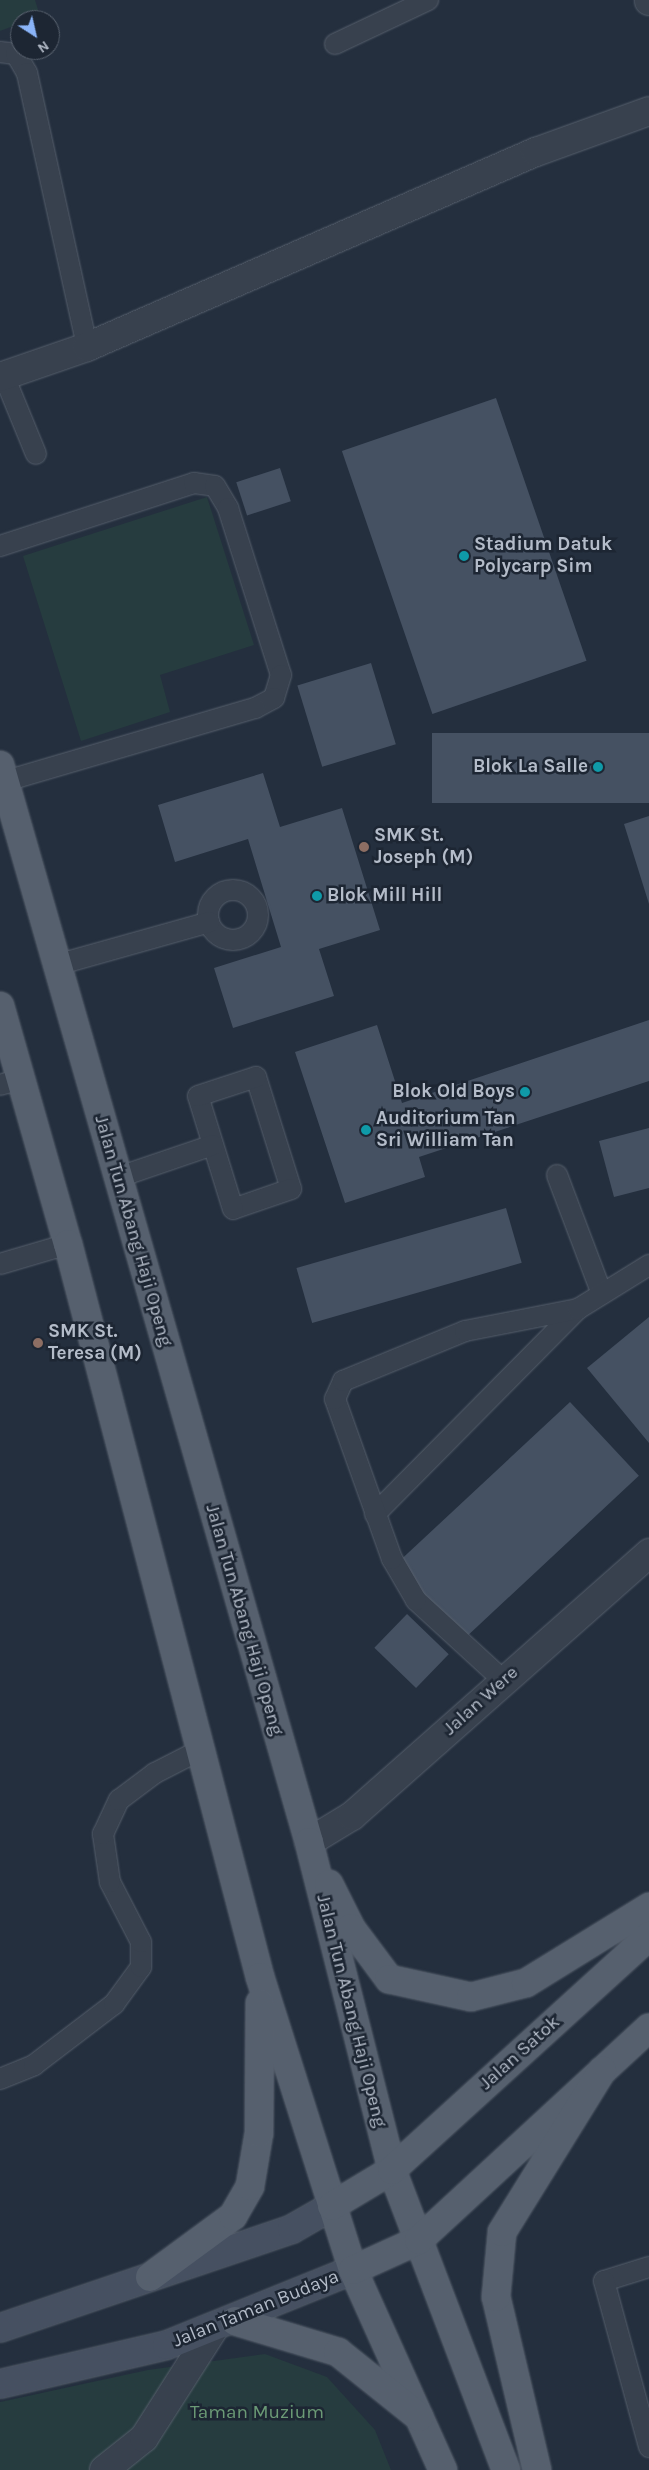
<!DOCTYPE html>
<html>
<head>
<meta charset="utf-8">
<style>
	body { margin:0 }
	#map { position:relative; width:649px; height:2470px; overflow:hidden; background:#242f3e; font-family:Karla,sans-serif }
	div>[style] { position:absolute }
	.green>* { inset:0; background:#263c3f }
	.building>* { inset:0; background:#455162; transform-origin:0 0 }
	.roads { filter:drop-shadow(0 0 1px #565f6c) drop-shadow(0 0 1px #565f6c) }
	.service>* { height:20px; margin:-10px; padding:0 10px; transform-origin:10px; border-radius:10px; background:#38414e }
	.service>.ring { margin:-10px; padding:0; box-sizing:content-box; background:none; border:20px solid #38414e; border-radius:50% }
	.minor>* { height:28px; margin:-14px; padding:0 14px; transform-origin:14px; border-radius:14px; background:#38414e }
	.secondary>* { height:28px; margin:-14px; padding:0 14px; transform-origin:14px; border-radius:14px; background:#465061 }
	.primary>* { height:28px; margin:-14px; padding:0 14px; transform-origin:14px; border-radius:14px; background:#56606e }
	.dots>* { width:14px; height:14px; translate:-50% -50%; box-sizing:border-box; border:2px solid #1d2633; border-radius:50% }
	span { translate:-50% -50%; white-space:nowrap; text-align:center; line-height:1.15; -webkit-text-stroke:5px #1d2633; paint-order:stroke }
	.poi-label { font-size:19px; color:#b4bcc9; font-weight:700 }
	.left { translate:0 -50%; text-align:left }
	.right { translate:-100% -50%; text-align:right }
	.street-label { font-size:19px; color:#b4bcc9 }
	.park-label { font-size:19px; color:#6b9a76 }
	.north { position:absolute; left:10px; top:10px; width:50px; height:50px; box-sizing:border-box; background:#1d2633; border:1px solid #59626f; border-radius:50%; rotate:145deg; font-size:14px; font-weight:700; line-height:20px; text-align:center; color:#b4bcc9 }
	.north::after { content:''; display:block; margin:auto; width:18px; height:22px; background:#8ab4f8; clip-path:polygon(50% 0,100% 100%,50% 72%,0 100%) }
</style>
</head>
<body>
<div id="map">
	<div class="green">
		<div style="clip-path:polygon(0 0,35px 0,40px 16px,0 31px)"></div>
		<div style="clip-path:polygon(207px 497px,254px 645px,160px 675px,170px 712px,81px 741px,23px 556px)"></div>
		<div style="clip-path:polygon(265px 2354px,327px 2377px,375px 2430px,391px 2470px,0 2470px,0 2402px,148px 2370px)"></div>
	</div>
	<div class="building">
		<div style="left:496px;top:398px;width:278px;height:163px;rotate:71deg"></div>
		<div style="left:280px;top:468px;width:35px;height:46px;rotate:72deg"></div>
		<div style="left:371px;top:663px;width:85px;height:77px;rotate:73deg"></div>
		<div style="left:649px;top:733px;width:70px;height:217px;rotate:90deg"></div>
		<div style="clip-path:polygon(263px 773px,280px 827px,342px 808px,380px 930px,319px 949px,334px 996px,233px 1028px,214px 968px,281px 947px,248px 839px,175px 862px,158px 805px)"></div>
		<div style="clip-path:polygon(649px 816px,649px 904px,624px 824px)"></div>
		<div style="clip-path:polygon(649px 1020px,649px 1081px,419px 1157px,425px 1177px,345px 1203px,295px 1052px,377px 1025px,402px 1103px)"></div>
		<div style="clip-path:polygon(649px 1128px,649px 1188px,614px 1197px,599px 1141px)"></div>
		<div style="left:506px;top:1208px;width:57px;height:218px;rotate:74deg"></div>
		<div style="clip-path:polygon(649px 1317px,649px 1443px,587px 1368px)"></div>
		<div style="left:570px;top:1402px;width:101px;height:238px;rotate:47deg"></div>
		<div style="left:407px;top:1614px;width:58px;height:47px;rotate:44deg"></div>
	</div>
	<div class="roads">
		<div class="service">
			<div style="left:335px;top:44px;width:103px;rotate:-25.3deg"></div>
			<div style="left:0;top:52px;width:16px;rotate:7deg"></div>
			<div style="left:16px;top:54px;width:22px;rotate:60deg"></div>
			<div style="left:27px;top:73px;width:280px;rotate:77.6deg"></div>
			<div style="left:4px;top:376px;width:84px;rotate:67.7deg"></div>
			<div style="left:0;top:546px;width:204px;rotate:-18deg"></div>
			<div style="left:194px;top:483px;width:21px;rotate:8deg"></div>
			<div style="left:215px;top:486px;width:26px;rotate:59deg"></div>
			<div style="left:228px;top:508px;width:175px;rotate:72.4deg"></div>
			<div style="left:281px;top:675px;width:24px;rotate:107deg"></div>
			<div style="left:274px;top:698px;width:21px;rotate:152deg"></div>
			<div style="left:255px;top:708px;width:260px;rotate:163.7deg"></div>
			<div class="ring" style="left:208px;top:890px;width:30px;height:30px"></div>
			<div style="left:60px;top:964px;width:155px;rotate:-15.7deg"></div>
			<div style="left:256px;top:1077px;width:117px;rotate:72.6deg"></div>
			<div style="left:291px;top:1189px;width:61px;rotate:161deg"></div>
			<div style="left:233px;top:1209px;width:118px;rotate:-107.2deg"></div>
			<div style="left:198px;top:1096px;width:61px;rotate:-18.1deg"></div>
			<div style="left:0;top:1085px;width:22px;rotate:-16deg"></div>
			<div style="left:557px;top:1175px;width:127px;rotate:69.3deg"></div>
			<div style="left:116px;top:1178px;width:102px;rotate:-18.8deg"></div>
			<div style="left:0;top:1264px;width:71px;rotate:-16.4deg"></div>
			<div style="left:375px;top:1514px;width:289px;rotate:-45.3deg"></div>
			<div style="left:504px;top:1681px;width:120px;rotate:-137.4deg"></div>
			<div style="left:416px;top:1600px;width:48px;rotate:-120.3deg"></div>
			<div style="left:392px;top:1559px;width:170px;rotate:-109.6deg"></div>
			<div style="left:335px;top:1399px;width:20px;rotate:-66deg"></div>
			<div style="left:343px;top:1381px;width:132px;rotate:-22.3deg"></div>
			<div style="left:465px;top:1331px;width:115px;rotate:-11deg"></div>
			<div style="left:578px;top:1309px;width:84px;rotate:-31.8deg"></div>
			<div style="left:0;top:2079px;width:37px;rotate:-22deg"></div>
			<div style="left:34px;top:2065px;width:101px;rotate:-37.3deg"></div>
			<div style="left:114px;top:2004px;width:46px;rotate:-53.9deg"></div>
			<div style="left:141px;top:1967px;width:25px;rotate:-90deg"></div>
			<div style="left:141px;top:1942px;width:68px;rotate:-117.3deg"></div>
			<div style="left:110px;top:1882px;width:49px;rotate:-98.3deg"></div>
			<div style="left:103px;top:1834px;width:38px;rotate:-65deg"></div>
			<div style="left:119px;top:1800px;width:45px;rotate:-36.9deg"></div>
			<div style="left:155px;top:1773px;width:53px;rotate:-27.1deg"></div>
			<div style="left:649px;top:2267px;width:47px;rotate:162.7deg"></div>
			<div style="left:604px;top:2281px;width:172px;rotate:74.8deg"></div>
		</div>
		<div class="minor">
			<div style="left:649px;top:0;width:1px;rotate:90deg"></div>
			<div style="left:0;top:377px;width:92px;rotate:-19deg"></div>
			<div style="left:87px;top:347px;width:490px;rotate:-23.5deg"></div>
			<div style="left:536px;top:152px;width:120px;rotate:-19.9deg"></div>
			<div style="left:309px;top:1842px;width:50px;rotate:-31.2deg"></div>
			<div style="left:352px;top:1816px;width:397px;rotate:-41.5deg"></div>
			<div style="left:104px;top:2470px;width:51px;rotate:-38.7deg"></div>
			<div style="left:144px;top:2438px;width:130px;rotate:-57.5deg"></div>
		</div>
		<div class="secondary">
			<div style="left:0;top:2328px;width:308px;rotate:-18.7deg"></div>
			<div style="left:292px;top:2229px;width:46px;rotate:-29.9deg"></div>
			<div style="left:0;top:2384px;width:171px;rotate:-13.1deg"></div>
			<div style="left:167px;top:2345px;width:201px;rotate:-22deg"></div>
		</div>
		<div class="primary">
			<div style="left:0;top:765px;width:1120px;rotate:73.99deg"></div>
			<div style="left:309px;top:1842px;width:338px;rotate:75.8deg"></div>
			<div style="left:392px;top:2170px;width:321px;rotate:69.2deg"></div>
			<div style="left:0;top:1006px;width:248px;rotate:74.1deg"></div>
			<div style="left:68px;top:1244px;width:758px;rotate:75.32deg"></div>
			<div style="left:260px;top:1977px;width:307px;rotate:72.4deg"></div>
			<div style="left:353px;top:2270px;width:219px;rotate:65.8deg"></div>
			<div style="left:329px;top:1884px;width:49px;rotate:63.4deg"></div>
			<div style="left:351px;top:1928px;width:64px;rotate:53.3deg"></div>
			<div style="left:389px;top:1979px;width:84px;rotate:12.4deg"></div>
			<div style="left:471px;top:1997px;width:57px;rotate:-14.3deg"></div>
			<div style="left:526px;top:1983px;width:145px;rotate:-31.7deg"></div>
			<div style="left:332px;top:2206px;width:70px;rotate:-31deg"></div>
			<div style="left:392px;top:2170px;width:348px;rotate:-42.3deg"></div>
			<div style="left:353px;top:2270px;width:72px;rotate:-24.4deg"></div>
			<div style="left:419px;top:2240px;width:313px;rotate:-42.7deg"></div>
			<div style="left:150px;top:2277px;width:103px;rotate:-36.3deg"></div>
			<div style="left:233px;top:2216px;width:34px;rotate:-60deg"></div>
			<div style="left:250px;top:2186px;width:54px;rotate:-80.4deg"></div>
			<div style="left:259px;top:2133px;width:130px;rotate:-89.6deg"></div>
			<div style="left:235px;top:2321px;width:108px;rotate:16.8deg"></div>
			<div style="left:338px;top:2352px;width:104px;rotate:38.7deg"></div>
			<div style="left:537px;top:2470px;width:178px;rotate:-103.3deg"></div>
			<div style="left:496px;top:2297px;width:65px;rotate:-84.7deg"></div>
			<div style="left:502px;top:2232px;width:190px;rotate:-58.2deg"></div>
		</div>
	</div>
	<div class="dots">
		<div style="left:464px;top:556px;background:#0f9aa8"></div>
		<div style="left:598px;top:767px;background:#0f9aa8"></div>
		<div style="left:364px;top:847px;background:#8d6e63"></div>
		<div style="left:317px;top:896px;background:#0f9aa8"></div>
		<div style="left:525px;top:1092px;background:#0f9aa8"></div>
		<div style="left:366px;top:1130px;background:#0f9aa8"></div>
		<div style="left:38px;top:1343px;background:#8d6e63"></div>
	</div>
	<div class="poi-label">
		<span class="left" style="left:474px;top:556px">Stadium Datuk<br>Polycarp Sim</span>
		<span class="right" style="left:588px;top:767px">Blok La Salle</span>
		<span class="left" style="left:374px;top:847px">SMK St.<br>Joseph (M)</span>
		<span class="left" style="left:327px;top:896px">Blok Mill Hill</span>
		<span class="right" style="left:515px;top:1092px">Blok Old Boys</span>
		<span class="left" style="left:376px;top:1130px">Auditorium Tan<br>Sri William Tan</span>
		<span class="left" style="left:48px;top:1343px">SMK St.<br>Teresa (M)</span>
	</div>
	<div class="street-label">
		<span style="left:133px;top:1231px;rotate:74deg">Jalan Tun Abang Haji Openg</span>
		<span style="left:244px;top:1620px;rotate:74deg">Jalan Tun Abang Haji Openg</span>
		<span style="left:481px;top:1701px;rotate:-42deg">Jalan Were</span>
		<span style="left:351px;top:2011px;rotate:76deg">Jalan Tun Abang Haji Openg</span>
		<span style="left:520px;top:2053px;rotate:-42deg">Jalan Satok</span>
		<span style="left:256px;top:2309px;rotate:-22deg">Jalan Taman Budaya</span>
	</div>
	<div class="park-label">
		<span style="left:257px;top:2413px">Taman Muzium</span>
	</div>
	<div class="north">N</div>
</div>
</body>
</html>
